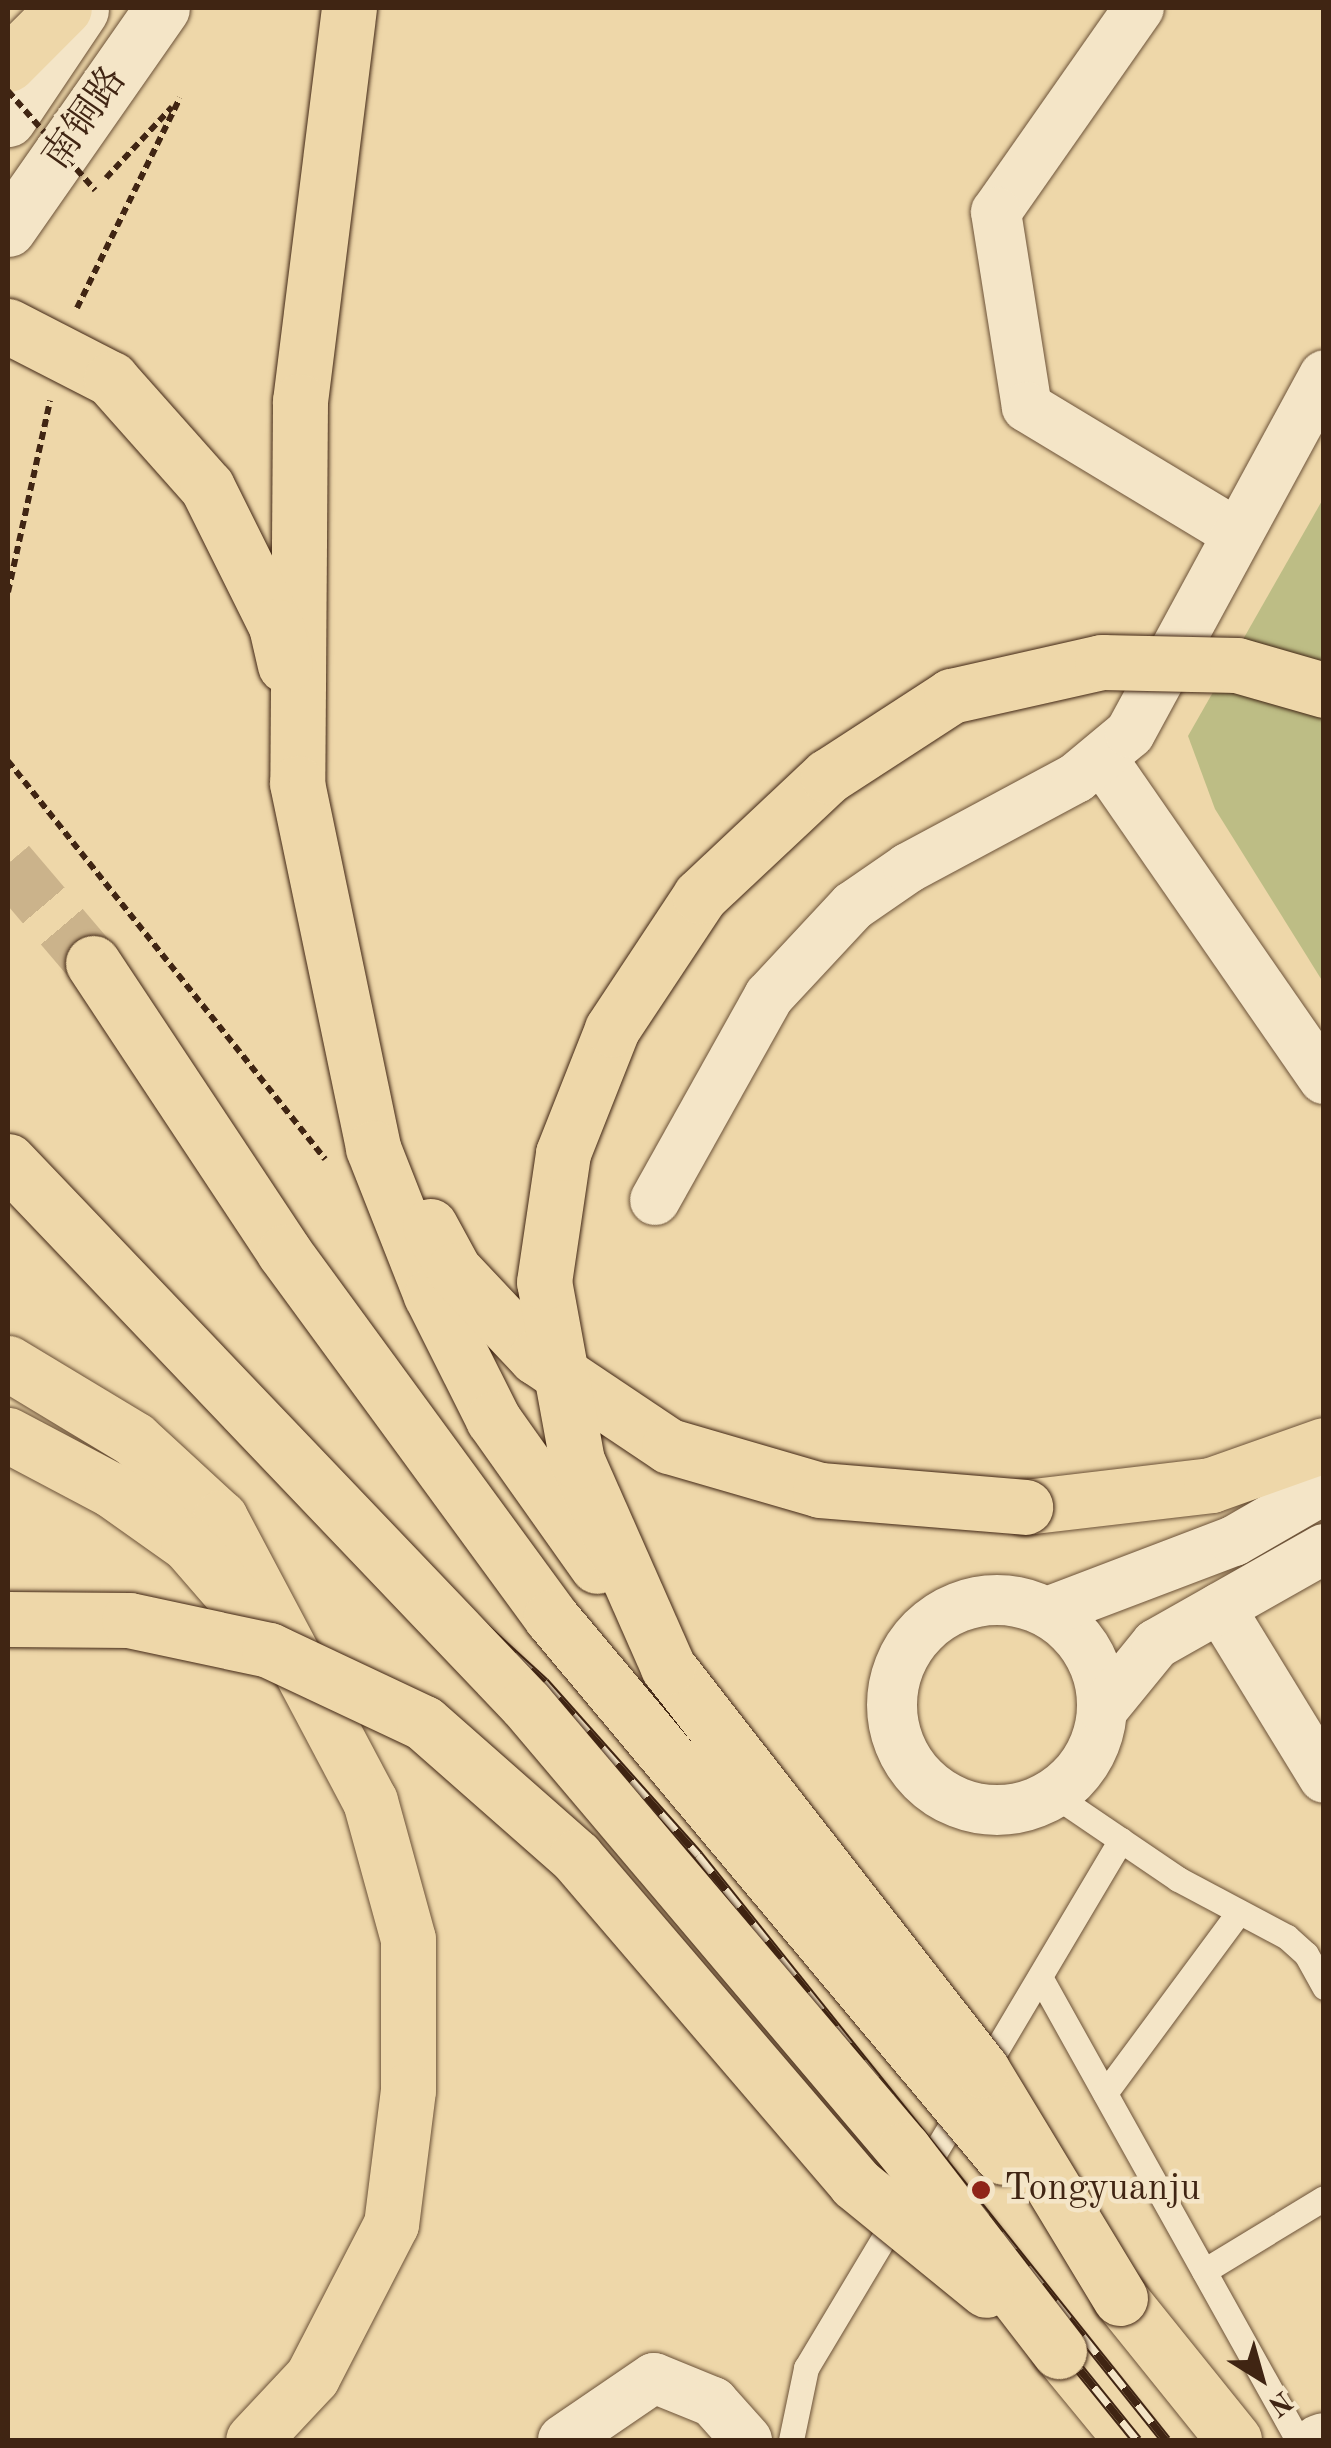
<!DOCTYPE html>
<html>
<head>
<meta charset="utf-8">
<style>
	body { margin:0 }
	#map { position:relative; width:1331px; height:2448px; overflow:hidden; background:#eed7a9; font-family:"Old Standard TT","Noto Serif SC",serif }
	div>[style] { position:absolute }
	.green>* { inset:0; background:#bdbd85 }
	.primary-tunnel>* { height:55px; margin-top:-27.5px; transform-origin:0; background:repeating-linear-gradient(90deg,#cbb38b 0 55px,transparent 0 83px) }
	.path>* { height:6px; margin-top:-3px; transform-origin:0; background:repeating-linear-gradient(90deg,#402513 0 8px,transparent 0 13px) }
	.roads { filter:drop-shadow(0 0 2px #6c5238) drop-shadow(0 0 2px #6c5238) }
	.lane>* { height:25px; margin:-12.5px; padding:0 12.5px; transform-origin:12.5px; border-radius:12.5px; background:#f4e5c7 }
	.street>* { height:50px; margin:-25px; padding:0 25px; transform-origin:25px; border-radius:25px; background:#f4e5c7 }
	.street>.ring { margin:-25px; padding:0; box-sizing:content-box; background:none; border:50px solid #f4e5c7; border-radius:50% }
	.secondary>* { height:55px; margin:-27.5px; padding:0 27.5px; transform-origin:27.5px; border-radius:27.5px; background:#f4e5c7 }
	.primary>* { height:55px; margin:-27.5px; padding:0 27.5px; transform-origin:27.5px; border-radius:27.5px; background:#eed7a9 }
	.rail>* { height:11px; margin-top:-5.5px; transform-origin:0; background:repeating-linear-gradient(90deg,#f4e5c7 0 22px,#402513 0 44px); box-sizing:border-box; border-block:2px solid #402513 }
	.path-bridge>* { height:6px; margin-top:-3px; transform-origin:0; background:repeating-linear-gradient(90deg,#402513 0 8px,transparent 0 13px) }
	.bridges { filter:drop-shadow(0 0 2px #402513) drop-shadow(0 0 2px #402513) }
	.primary-bridge>* { height:55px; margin:-27.5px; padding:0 27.5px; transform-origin:27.5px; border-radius:27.5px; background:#eed7a9 }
	.dots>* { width:28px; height:28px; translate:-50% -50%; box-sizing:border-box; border:5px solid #f4e5c7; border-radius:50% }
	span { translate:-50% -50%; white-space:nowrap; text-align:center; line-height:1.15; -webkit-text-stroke:9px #f4e5c7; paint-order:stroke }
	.street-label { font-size:38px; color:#402513 }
	.poi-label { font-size:38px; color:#402513 }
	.left { translate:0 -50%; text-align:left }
	.frame { position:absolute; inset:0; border:10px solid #402513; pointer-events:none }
	.north { position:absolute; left:1211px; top:2328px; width:100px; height:100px; -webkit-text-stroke:8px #f4e5c7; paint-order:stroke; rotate:143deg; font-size:28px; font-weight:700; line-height:40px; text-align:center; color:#402513 }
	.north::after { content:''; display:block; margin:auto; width:35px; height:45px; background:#402513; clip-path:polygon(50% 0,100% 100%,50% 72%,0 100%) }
</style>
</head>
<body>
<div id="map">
	<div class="green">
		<div style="clip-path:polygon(1323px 499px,1323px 982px,1215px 809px,1188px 736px)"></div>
	</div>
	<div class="primary-tunnel">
		<div style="left:8px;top:863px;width:131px;rotate:49.6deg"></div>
	</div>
	<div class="path">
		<div style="left:106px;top:178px;width:97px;rotate:-47.1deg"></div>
		<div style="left:77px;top:308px;width:234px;rotate:-63.9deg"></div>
		<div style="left:8px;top:592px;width:196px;rotate:-77.6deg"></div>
	</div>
	<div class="roads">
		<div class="lane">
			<div style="left:1053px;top:1794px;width:151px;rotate:34.2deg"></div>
			<div style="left:1178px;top:1879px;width:123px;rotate:28deg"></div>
			<div style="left:1287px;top:1937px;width:25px;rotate:42deg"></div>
			<div style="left:1306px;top:1954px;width:38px;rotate:61deg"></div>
			<div style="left:1040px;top:1977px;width:530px;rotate:60.87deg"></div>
			<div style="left:983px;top:2072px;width:270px;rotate:-59.3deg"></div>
			<div style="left:1105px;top:2093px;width:225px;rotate:-53.5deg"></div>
			<div style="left:921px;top:2175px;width:79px;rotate:-58.9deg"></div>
			<div style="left:1204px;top:2271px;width:140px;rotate:-31.3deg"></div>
			<div style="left:791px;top:2440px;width:74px;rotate:-78.2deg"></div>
			<div style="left:806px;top:2368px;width:179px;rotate:-59.1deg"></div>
		</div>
		<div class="street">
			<div style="left:1139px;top:8px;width:249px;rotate:125deg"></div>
			<div style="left:996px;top:212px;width:197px;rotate:81deg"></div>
			<div style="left:1027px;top:407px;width:242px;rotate:31.1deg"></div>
			<div style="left:1103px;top:760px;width:388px;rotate:55.3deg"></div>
			<div style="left:655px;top:1200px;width:234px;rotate:-60.8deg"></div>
			<div style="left:769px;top:996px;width:123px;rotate:-47deg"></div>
			<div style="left:853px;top:906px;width:67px;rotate:-34.6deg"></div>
			<div style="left:908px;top:868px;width:191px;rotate:-28.2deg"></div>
			<div style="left:1076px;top:778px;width:70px;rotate:-39.8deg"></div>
			<div style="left:1130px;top:733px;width:407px;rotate:-61.5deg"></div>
			<div class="ring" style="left:892px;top:1600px;width:160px;height:160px"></div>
			<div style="left:1220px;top:1608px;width:199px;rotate:58.5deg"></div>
			<div style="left:1047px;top:1612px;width:200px;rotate:-20.8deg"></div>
			<div style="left:1234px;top:1541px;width:104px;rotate:-30deg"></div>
			<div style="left:1103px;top:1709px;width:84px;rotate:-50.8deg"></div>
			<div style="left:1156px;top:1644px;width:193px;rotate:-29.5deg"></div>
			<div style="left:563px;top:2440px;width:110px;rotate:-34.3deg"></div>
			<div style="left:654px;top:2378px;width:64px;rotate:22.1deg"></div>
			<div style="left:713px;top:2402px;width:51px;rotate:48.2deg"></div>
			<div style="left:1318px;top:2440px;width:6px;rotate:-18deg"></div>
		</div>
		<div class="secondary">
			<div style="left:8px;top:119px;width:131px;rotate:-56.2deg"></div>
			<div style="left:8px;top:229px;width:269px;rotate:-55.1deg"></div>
		</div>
		<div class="primary">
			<div style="left:8px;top:64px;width:79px;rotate:-45deg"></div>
			<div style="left:8px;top:1363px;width:147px;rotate:31.1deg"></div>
			<div style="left:134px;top:1439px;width:117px;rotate:42.6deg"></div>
			<div style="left:220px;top:1518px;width:320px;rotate:62.1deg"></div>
			<div style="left:370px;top:1801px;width:143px;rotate:74.6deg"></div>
			<div style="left:408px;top:1939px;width:151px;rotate:90deg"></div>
			<div style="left:408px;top:2090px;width:135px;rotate:97.2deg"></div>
			<div style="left:391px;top:2224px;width:172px;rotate:117.3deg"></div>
			<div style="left:312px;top:2377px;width:86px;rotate:133.1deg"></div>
			<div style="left:8px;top:1435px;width:118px;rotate:27.9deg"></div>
			<div style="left:112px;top:1490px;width:93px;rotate:35.4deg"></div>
			<div style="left:188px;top:1544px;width:81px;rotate:49deg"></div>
			<div style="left:1025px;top:1507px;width:187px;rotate:-6.7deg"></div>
			<div style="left:1211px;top:1485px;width:120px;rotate:-19.5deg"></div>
			<div style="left:1120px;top:2298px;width:182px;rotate:51.2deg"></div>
			<div style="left:1059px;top:2351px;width:115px;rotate:50.6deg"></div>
		</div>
	</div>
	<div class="rail">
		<div style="left:384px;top:1536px;width:217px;rotate:42.4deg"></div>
		<div style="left:544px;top:1682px;width:232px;rotate:48.3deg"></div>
		<div style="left:698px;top:1855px;width:749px;rotate:51.34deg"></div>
		<div style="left:363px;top:1551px;width:234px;rotate:42.4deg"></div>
		<div style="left:536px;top:1709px;width:218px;rotate:49.1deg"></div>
		<div style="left:679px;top:1874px;width:728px;rotate:51.02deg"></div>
	</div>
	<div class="path-bridge">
		<div style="left:8px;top:91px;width:132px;rotate:48.7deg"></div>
		<div style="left:8px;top:761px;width:509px;rotate:51.46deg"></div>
	</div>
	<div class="bridges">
		<div class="primary-bridge">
			<div style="left:349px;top:8px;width:396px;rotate:97.1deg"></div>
			<div style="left:300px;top:401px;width:382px;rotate:90.4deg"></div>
			<div style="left:297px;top:783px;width:373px;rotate:78.2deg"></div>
			<div style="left:373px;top:1148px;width:158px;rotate:68.5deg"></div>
			<div style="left:431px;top:1295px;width:139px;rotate:63.4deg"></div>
			<div style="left:493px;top:1419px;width:180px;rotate:54.7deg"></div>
			<div style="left:8px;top:326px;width:116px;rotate:27.2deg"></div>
			<div style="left:111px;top:379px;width:144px;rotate:48.4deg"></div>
			<div style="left:207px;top:487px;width:155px;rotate:63.6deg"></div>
			<div style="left:276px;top:626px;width:40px;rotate:77deg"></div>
			<div style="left:93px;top:963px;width:346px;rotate:56.5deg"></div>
			<div style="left:284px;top:1252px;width:452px;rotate:53.8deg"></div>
			<div style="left:551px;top:1617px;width:704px;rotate:50.07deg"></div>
			<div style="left:8px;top:1161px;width:750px;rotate:46.35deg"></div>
			<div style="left:526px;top:1704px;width:585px;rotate:49.72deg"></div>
			<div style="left:904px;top:2150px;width:254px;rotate:52.4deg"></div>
			<div style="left:430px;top:1226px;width:50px;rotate:61.4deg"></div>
			<div style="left:454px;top:1270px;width:120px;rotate:46.7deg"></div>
			<div style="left:536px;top:1357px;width:160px;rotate:33.8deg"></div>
			<div style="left:669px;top:1446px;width:157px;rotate:16.2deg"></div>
			<div style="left:820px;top:1490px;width:206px;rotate:4.7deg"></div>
			<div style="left:8px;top:1619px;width:121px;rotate:0.5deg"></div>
			<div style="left:129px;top:1620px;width:143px;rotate:12.1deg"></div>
			<div style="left:269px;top:1650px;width:171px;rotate:25.2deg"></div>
			<div style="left:424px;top:1723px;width:203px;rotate:41.4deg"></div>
			<div style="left:576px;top:1857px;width:429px;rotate:49.4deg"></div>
			<div style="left:855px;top:2183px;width:169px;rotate:39.2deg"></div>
			<div style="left:1120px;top:2298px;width:267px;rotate:-121.2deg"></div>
			<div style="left:982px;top:2070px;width:511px;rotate:-127.92deg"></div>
			<div style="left:668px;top:1667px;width:225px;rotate:-113.8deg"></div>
			<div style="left:577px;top:1461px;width:182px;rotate:-100.4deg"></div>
			<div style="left:544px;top:1282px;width:130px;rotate:-81.6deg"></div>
			<div style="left:563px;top:1153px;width:133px;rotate:-68.4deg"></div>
			<div style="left:612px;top:1029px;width:159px;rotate:-56.5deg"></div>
			<div style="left:700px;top:896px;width:175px;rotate:-43.2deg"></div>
			<div style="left:828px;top:776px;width:147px;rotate:-33deg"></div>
			<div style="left:951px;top:696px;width:155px;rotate:-12.7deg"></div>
			<div style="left:1102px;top:662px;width:135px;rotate:1.3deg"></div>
			<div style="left:1237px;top:665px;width:91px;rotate:16deg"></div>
		</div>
	</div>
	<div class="dots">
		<div style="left:981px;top:2190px;background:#8f2418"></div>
	</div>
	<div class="street-label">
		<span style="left:86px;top:119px;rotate:-55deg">南铜路</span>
	</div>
	<div class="poi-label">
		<span class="left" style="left:1004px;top:2190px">Tongyuanju</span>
	</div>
	<div class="frame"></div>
	<div class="north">N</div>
</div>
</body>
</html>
